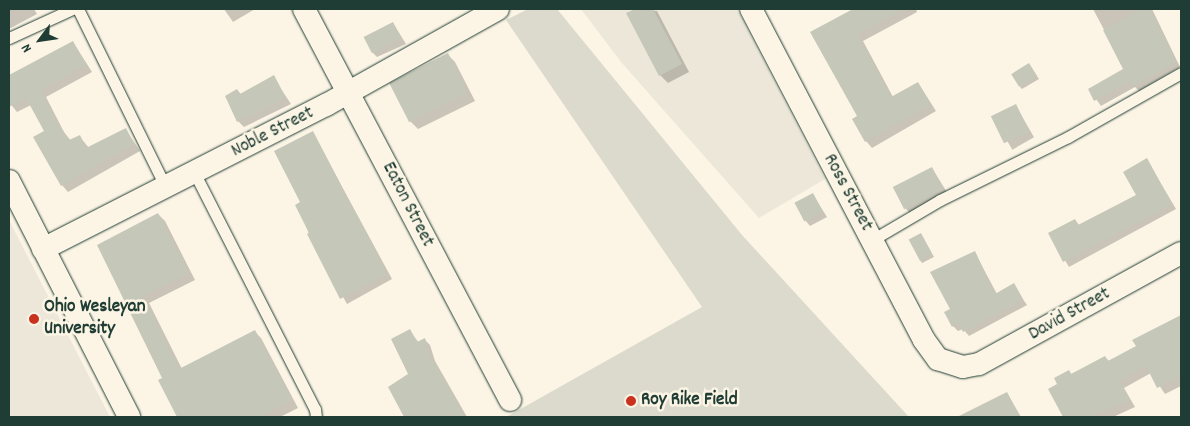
<!DOCTYPE html>
<html>
<head>
<meta charset="utf-8">
<style>
	body { margin:0 }
	#map { position:relative; width:1190px; height:426px; overflow:hidden; background:#fcf5e5; font-family:Dekko,sans-serif }
	div>[style] { position:absolute }
	.built>* { inset:0; background:#ece7d8 }
	.green>* { inset:0; background:#dcdacc }
	.shadow>* { inset:0; background:#0003; transform-origin:0 0 }
	.building>* { inset:0; background:#c5c7b9; transform-origin:0 0 }
	.roads { filter:drop-shadow(0 0 1px #1f3d34) drop-shadow(0 0 1px #1f3d34) }
	.service>* { height:11px; margin:-5.5px; padding:0 5.5px; transform-origin:5.5px; border-radius:5.5px; background:#fcf5e5 }
	.minor>* { height:22px; margin:-11px; padding:0 11px; transform-origin:11px; border-radius:11px; background:#fcf5e5 }
	.dots>* { width:14px; height:14px; translate:-50% -50%; box-sizing:border-box; border:2px solid #fcf5e5; border-radius:50% }
	span { translate:-50% -50%; white-space:nowrap; text-align:center; line-height:1.15; -webkit-text-stroke:5px #fcf5e5; paint-order:stroke }
	.street-label { font-size:19px; color:#1f3d34 }
	.poi-label { font-size:19px; color:#1f3d34; font-weight:700 }
	.left { translate:0 -50%; text-align:left }
	.frame { position:absolute; inset:0; border:10px solid #1f3d34; pointer-events:none }
	.north { position:absolute; left:15px; top:15px; width:50px; height:50px; -webkit-text-stroke:4px #fcf5e5; paint-order:stroke; rotate:239deg; font-size:14px; font-weight:700; line-height:20px; text-align:center; color:#1f3d34 }
	.north::after { content:''; display:block; margin:auto; width:18px; height:22px; background:#1f3d34; clip-path:polygon(50% 0,100% 100%,50% 72%,0 100%) }
</style>
</head>
<body>
<div id="map">
	<div class="built">
		<div style="clip-path:polygon(581px 9px,737px 9px,825px 179px,759px 218px,621px 62px)"></div>
		<div style="clip-path:polygon(9px 220px,110px 417px,9px 417px)"></div>
	</div>
	<div class="green">
		<div style="clip-path:polygon(528px 9px,557px 9px,742px 235px,909px 417px,506px 417px,702px 307px,506px 20px)"></div>
	</div>
	<div class="shadow">
		<div style="clip-path:polygon(9px 9px,34px 9px,37px 14px,9px 29px)"></div>
		<div style="clip-path:polygon(224px 9px,255px 9px,233px 22px)"></div>
		<div style="clip-path:polygon(637px 9px,657px 11px,689px 72px,668px 83px,660px 75px,628px 14px)"></div>
		<div style="clip-path:polygon(856px 9px,916px 9px,917px 12px,863px 41px,893px 97px,918px 83px,936px 111px,872px 148px,866px 141px,859px 117px,812px 32px)"></div>
		<div style="clip-path:polygon(1093px 9px,1152px 9px,1180px 67px,1139px 91px,1135px 87px,1101px 106px,1089px 89px,1125px 69px)"></div>
		<div style="clip-path:polygon(393px 23px,406px 44px,377px 57px,372px 52px)"></div>
		<div style="clip-path:polygon(73px 42px,92px 72px,46px 97px,64px 132px,71px 141px,80px 137px,89px 148px,126px 130px,140px 151px,68px 192px,62px 185px,45px 132px,31px 105px,17px 112px,9px 102px,9px 77px)"></div>
		<div style="clip-path:polygon(447px 54px,455px 62px,475px 101px,418px 129px,410px 121px)"></div>
		<div style="clip-path:polygon(1029px 65px,1039px 79px,1022px 89px,1020px 87px)"></div>
		<div style="clip-path:polygon(273px 77px,291px 104px,244px 127px,238px 121px,237px 90px,242px 95px)"></div>
		<div style="left:1016px;top:106px;width:36px;height:25px;rotate:60deg"></div>
		<div style="clip-path:polygon(313px 133px,392px 279px,347px 304px,309px 235px,301px 203px)"></div>
		<div style="clip-path:polygon(1147px 160px,1176px 209px,1069px 267px,1049px 233px,1075px 220px,1080px 226px,1137px 195px)"></div>
		<div style="clip-path:polygon(932px 168px,948px 194px,911px 214px,905px 208px)"></div>
		<div style="clip-path:polygon(813px 195px,827px 217px,810px 226px,805px 220px)"></div>
		<div style="clip-path:polygon(158px 214px,165px 221px,195px 280px,149px 303px,182px 369px,254px 331px,261px 338px,298px 408px,280px 417px,179px 417px,160px 381px,164px 379px,98px 246px)"></div>
		<div style="clip-path:polygon(921px 234px,934px 257px,922px 263px,920px 260px)"></div>
		<div style="clip-path:polygon(975px 253px,997px 294px,1013px 285px,1027px 305px,969px 336px,963px 329px,958px 331px,953px 326px,951px 310px)"></div>
		<div style="clip-path:polygon(1181px 316px,1181px 386px,1165px 394px,1151px 373px,1124px 388px,1135px 407px,1113px 417px,1064px 417px,1050px 389px,1058px 385px,1069px 371px,1072px 375px,1105px 357px,1109px 361px,1137px 347px,1134px 340px)"></div>
		<div style="clip-path:polygon(410px 331px,419px 343px,425px 340px,430px 345px,435px 361px,467px 417px,422px 417px,415px 404px,409px 374px)"></div>
		<div style="clip-path:polygon(1007px 393px,1021px 417px,974px 417px,971px 412px)"></div>
	</div>
	<div class="building">
		<div style="clip-path:polygon(635px 9px,653px 9px,682px 64px,659px 76px,626px 13px)"></div>
		<div style="clip-path:polygon(853px 9px,905px 9px,857px 34px,891px 97px,918px 82px,931px 104px,865px 142px,852px 119px,857px 116px,810px 32px)"></div>
		<div style="clip-path:polygon(1142px 9px,1150px 9px,1176px 62px,1133px 86px,1130px 81px,1094px 101px,1088px 89px,1123px 69px,1103px 30px)"></div>
		<div style="left:393px;top:22px;width:18px;height:33px;rotate:63deg"></div>
		<div style="clip-path:polygon(73px 41px,86px 65px,41px 90px,58px 124px,69px 140px,80px 135px,86px 148px,126px 128px,134px 144px,61px 186px,33px 137px,44px 131px,26px 98px,9px 107px,9px 75px)"></div>
		<div style="left:448px;top:53px;width:44px;height:66px;rotate:63deg"></div>
		<div style="left:1029px;top:63px;width:15px;height:21px;rotate:58deg"></div>
		<div style="clip-path:polygon(274px 75px,286px 98px,237px 122px,225px 96px,237px 89px,240px 94px)"></div>
		<div style="left:1016px;top:104px;width:30px;height:28px;rotate:64deg"></div>
		<div style="clip-path:polygon(313px 131px,387px 274px,340px 299px,307px 234px,309px 233px,295px 205px,300px 202px,274px 151px)"></div>
		<div style="clip-path:polygon(1147px 158px,1172px 204px,1063px 262px,1048px 233px,1075px 219px,1078px 225px,1136px 195px,1123px 172px)"></div>
		<div style="left:932px;top:167px;width:25px;height:44px;rotate:63deg"></div>
		<div style="left:813px;top:193px;width:21px;height:21px;rotate:62deg"></div>
		<div style="clip-path:polygon(158px 213px,189px 273px,143px 296px,179px 369px,255px 330px,292px 400px,260px 417px,177px 417px,158px 380px,162px 378px,97px 245px)"></div>
		<div style="left:921px;top:233px;width:24px;height:14px;rotate:62deg"></div>
		<div style="clip-path:polygon(975px 251px,995px 294px,1014px 283px,1023px 299px,963px 332px,958px 323px,952px 327px,944px 312px,950px 309px,930px 272px)"></div>
		<div style="clip-path:polygon(1181px 315px,1181px 376px,1157px 388px,1146px 366px,1119px 381px,1129px 400px,1089px 417px,1063px 417px,1048px 389px,1057px 384px,1054px 378px,1069px 370px,1071px 374px,1105px 356px,1108px 361px,1136px 346px,1132px 340px)"></div>
		<div style="clip-path:polygon(410px 329px,417px 342px,425px 338px,430px 355px,465px 417px,404px 417px,388px 387px,408px 374px,391px 339px)"></div>
		<div style="clip-path:polygon(1007px 392px,1020px 417px,957px 417px)"></div>
	</div>
	<div class="roads">
		<div class="service">
			<div style="left:78px;top:9px;width:197px;rotate:63.8deg"></div>
			<div style="left:9px;top:38px;width:69px;rotate:-24.7deg"></div>
			<div style="left:194px;top:172px;width:266px;rotate:63deg"></div>
			<div style="left:315px;top:409px;width:8px;rotate:83deg"></div>
			<div style="left:872px;top:240px;width:79px;rotate:-30.5deg"></div>
			<div style="left:940px;top:200px;width:143px;rotate:-26.2deg"></div>
			<div style="left:1068px;top:137px;width:130px;rotate:-29.5deg"></div>
		</div>
		<div class="minor">
			<div style="left:304px;top:9px;width:442px;rotate:62.2deg"></div>
			<div style="left:751px;top:9px;width:373px;rotate:62.4deg"></div>
			<div style="left:924px;top:340px;width:24px;rotate:54deg"></div>
			<div style="left:938px;top:359px;width:26px;rotate:18deg"></div>
			<div style="left:963px;top:367px;width:16px;rotate:-11deg"></div>
			<div style="left:979px;top:364px;width:230px;rotate:-28.8deg"></div>
			<div style="left:9px;top:181px;width:265px;rotate:63deg"></div>
			<div style="left:43px;top:249px;width:318px;rotate:-27deg"></div>
			<div style="left:326px;top:105px;width:197px;rotate:-29.2deg"></div>
		</div>
	</div>
	<div class="dots">
		<div style="left:34px;top:319px;background:#c8321e"></div>
		<div style="left:631px;top:401px;background:#c8321e"></div>
	</div>
	<div class="street-label">
		<span style="left:273px;top:133px;rotate:-27deg">Noble Street</span>
		<span style="left:847px;top:193px;rotate:62deg">Ross Street</span>
		<span style="left:407px;top:205px;rotate:63deg">Eaton Street</span>
		<span style="left:1070px;top:315px;rotate:-29deg">David Street</span>
	</div>
	<div class="poi-label">
		<span class="left" style="left:44px;top:319px">Ohio Wesleyan<br>University</span>
		<span class="left" style="left:641px;top:401px">Roy Rike Field</span>
	</div>
	<div class="frame"></div>
	<div class="north">N</div>
</div>
</body>
</html>
